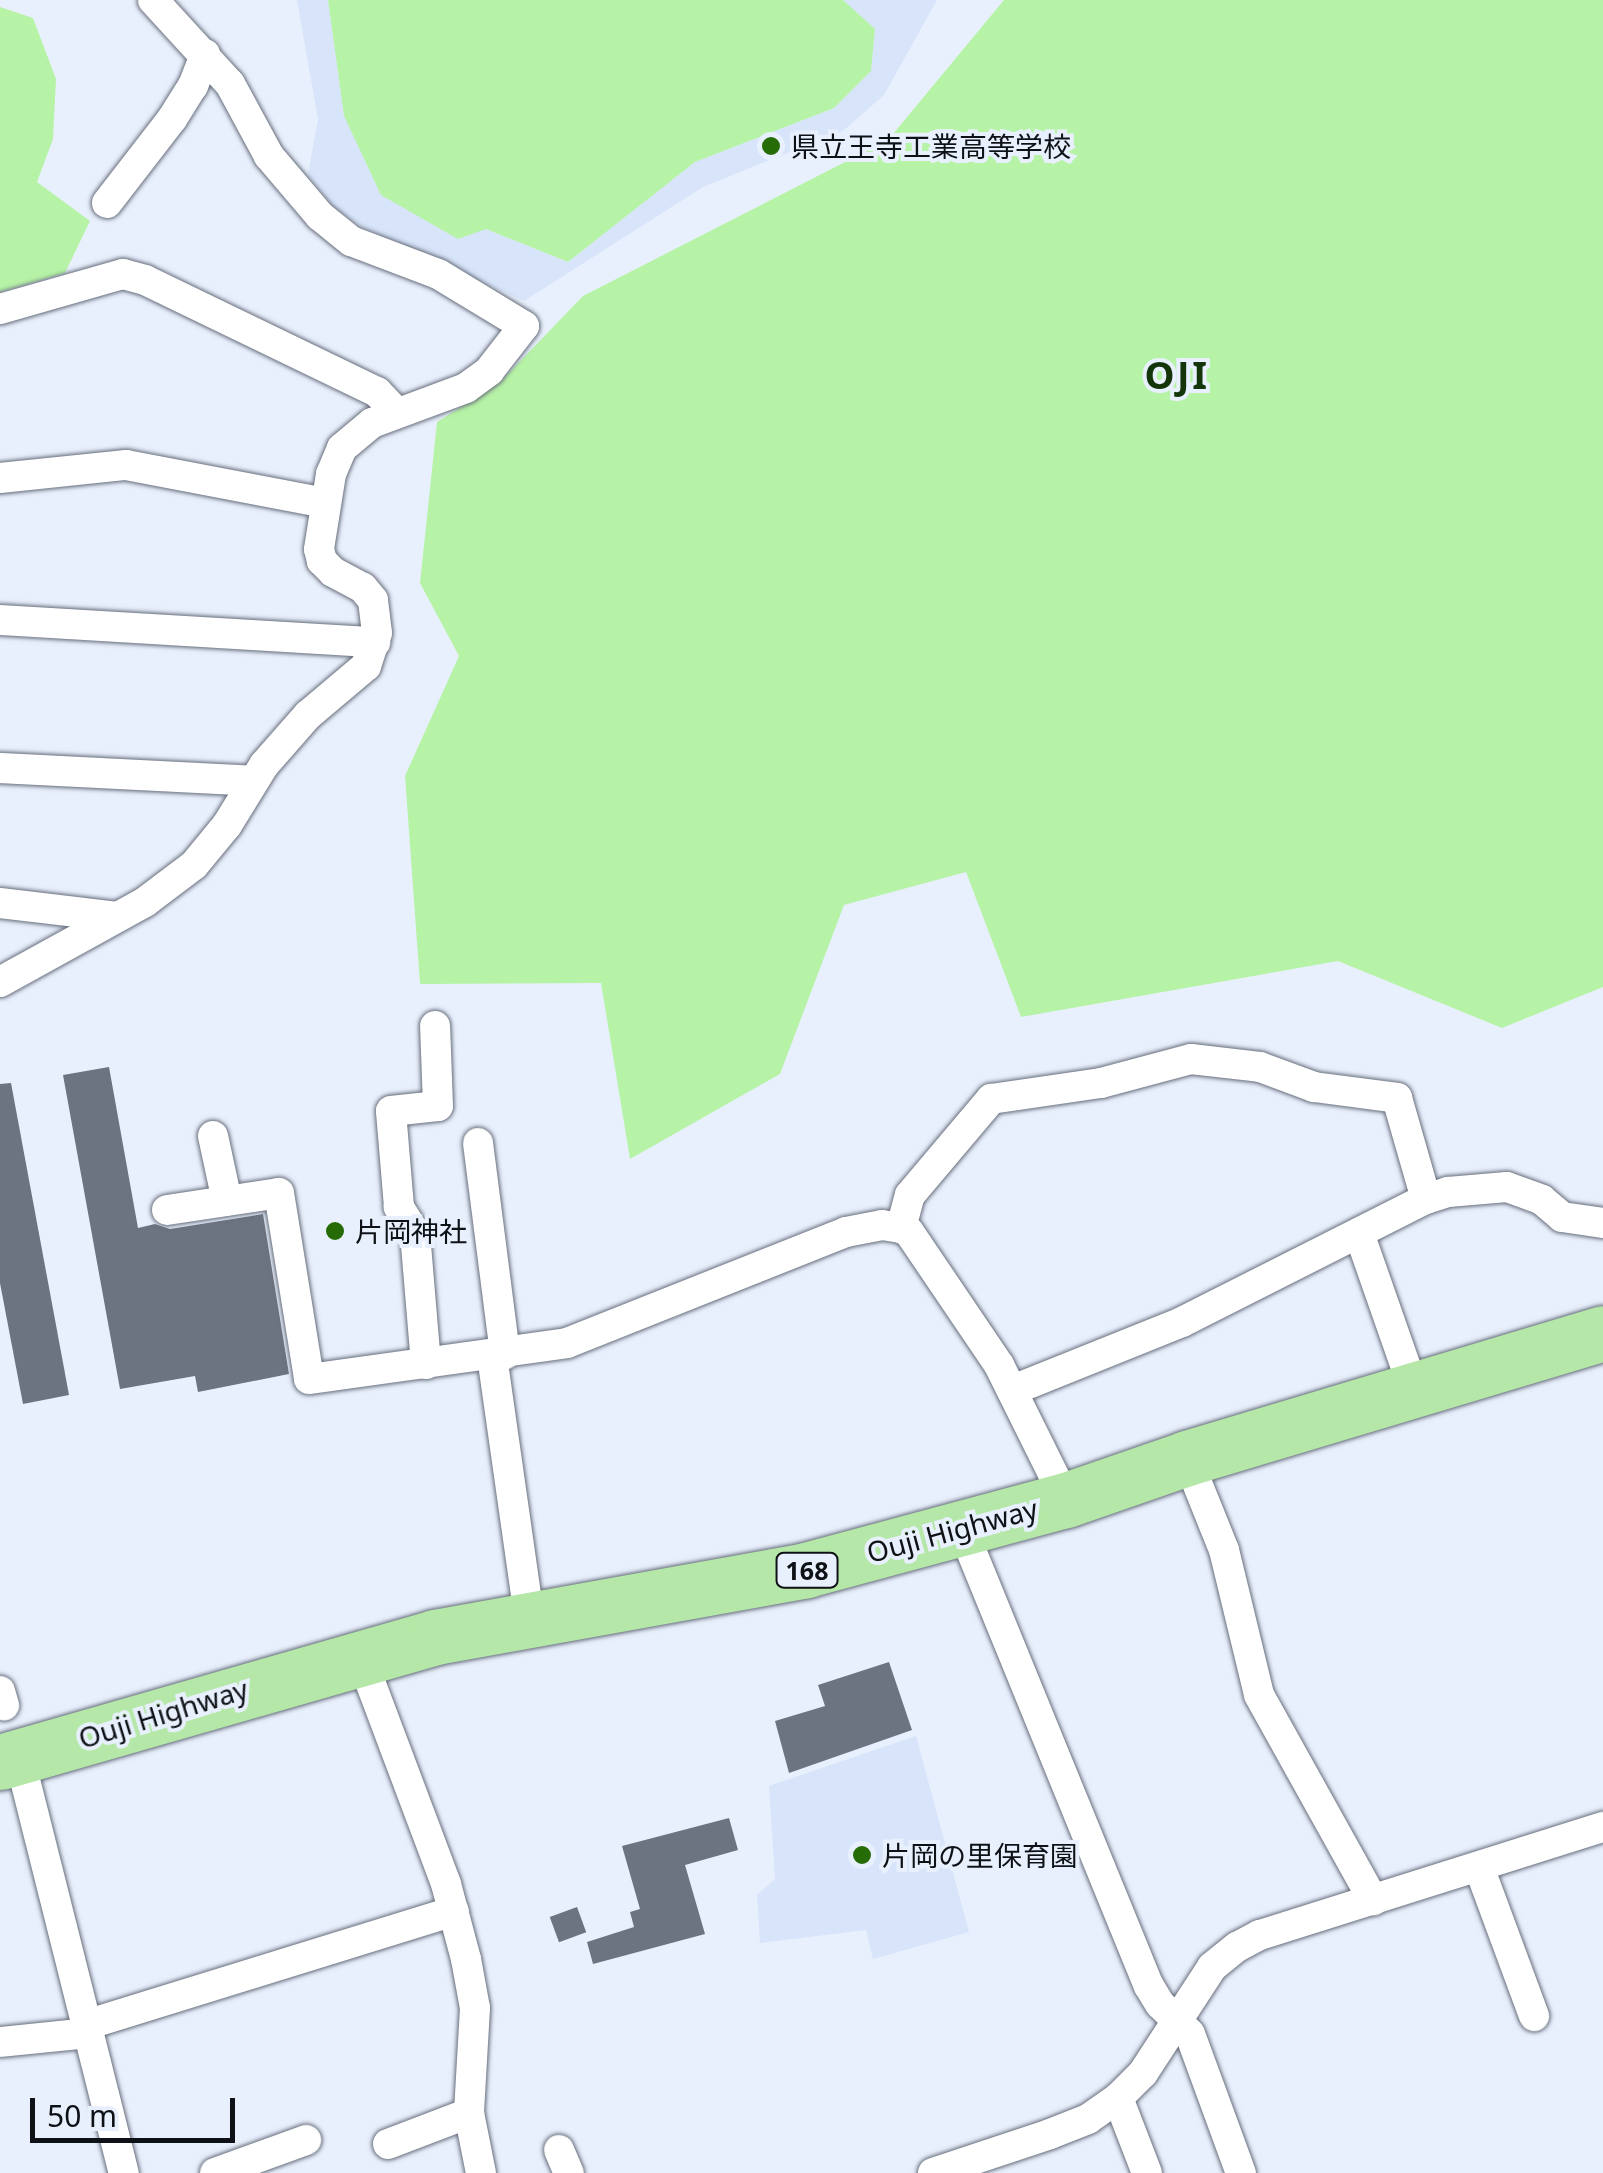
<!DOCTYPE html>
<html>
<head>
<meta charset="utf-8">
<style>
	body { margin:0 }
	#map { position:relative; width:1603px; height:2173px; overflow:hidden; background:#e9f0fd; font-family:"Noto Sans","Noto Sans JP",sans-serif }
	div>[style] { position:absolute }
	.built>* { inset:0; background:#d7e4fa }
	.green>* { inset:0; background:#b7f3a7 }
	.building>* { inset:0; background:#6c7381; transform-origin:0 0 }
	.roads { filter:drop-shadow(0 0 2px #676e7c) drop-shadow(0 0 2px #676e7c) }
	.street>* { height:30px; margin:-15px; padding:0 15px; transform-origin:15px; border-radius:15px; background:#fff }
	.highway>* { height:55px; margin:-27.5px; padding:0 27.5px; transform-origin:27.5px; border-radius:27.5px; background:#b5e8a8 }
	.dots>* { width:28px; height:28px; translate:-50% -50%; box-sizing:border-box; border:5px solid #e9f0fd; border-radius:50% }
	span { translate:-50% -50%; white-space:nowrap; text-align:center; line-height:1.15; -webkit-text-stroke:8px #e9f0fd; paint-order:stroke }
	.shield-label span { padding:2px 8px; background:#e9f0fd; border:2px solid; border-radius:8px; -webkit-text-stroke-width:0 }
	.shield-label { font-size:25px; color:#0e1116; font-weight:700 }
	.poi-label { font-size:28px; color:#0e1116 }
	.left { translate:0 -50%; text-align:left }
	.street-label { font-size:28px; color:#0e1116 }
	.district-label { font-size:38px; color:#133509; font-weight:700; letter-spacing:2.5px }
	.scale { position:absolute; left:30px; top:2098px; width:205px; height:45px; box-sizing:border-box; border:5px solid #0e1116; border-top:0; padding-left:12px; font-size:30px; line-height:35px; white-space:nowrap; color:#0e1116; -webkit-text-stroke:8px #e9f0fd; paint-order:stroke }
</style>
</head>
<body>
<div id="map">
	<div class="built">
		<div style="clip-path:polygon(297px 0,328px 0,344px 115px,486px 229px,568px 262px,695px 162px,834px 108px,871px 71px,875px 30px,843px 0,937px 0,884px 95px,844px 130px,703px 187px,524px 301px,359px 225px,334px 207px,308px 175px,318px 119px)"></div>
		<div style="clip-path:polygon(916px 1736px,969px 1932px,873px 1959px,866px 1930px,760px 1943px,757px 1895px,775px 1879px,769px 1786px)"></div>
	</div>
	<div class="green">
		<div style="clip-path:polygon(328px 0,843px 0,875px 29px,871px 71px,834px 108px,695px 162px,568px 262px,486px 229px,458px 239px,381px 195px,344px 116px)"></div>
		<div style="clip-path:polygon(1004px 0,1603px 0,1603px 987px,1502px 1028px,1338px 961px,1021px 1017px,966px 872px,844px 905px,780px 1074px,630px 1159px,601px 983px,420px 984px,405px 776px,459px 656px,420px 583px,437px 422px,498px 384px,583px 296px,888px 140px)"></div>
		<div style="clip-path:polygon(0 7px,33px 18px,56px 79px,53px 139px,37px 182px,90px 221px,65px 273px,0 292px)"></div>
	</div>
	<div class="building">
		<div style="clip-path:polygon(109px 1067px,138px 1228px,155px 1224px,170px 1229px,263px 1214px,289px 1374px,198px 1392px,195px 1376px,120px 1389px,63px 1075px)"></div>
		<div style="clip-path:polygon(11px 1083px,69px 1395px,23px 1404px,0 1283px,0 1084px)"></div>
		<div style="clip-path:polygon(889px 1662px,912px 1730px,789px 1773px,775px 1721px,825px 1706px,818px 1685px)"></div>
		<div style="clip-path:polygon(729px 1818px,738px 1850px,685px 1865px,705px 1934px,593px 1964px,587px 1942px,634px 1927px,630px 1912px,640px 1909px,622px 1846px)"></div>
		<div style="left:577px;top:1907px;width:27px;height:29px;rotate:70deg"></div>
	</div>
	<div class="roads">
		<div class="street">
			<div style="left:107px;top:203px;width:106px;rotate:-52.3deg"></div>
			<div style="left:172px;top:119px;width:39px;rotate:-58deg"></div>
			<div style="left:193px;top:86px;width:34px;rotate:-69deg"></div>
			<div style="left:0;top:309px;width:128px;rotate:-15.9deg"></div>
			<div style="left:123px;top:274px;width:23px;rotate:15deg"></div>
			<div style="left:145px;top:280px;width:258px;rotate:25.8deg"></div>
			<div style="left:377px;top:392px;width:29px;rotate:46deg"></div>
			<div style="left:0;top:478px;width:127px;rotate:-5.9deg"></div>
			<div style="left:126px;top:465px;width:203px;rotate:10.8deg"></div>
			<div style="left:0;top:620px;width:376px;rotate:3.4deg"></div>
			<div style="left:0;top:768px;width:253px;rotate:2.9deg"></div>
			<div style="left:0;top:903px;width:118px;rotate:6.8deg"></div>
			<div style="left:0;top:982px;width:166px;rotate:-28.9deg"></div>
			<div style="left:145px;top:902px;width:61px;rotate:-37.1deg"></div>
			<div style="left:194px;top:865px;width:52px;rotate:-50.5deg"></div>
			<div style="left:227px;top:825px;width:70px;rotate:-58.3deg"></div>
			<div style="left:264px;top:765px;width:67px;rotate:-48.7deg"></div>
			<div style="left:308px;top:715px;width:76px;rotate:-40.2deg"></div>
			<div style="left:366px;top:666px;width:35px;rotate:-72deg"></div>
			<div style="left:377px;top:633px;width:33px;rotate:-97deg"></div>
			<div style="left:373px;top:600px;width:16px;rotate:-130deg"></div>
			<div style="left:363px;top:588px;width:34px;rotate:-152deg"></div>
			<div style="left:333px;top:572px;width:16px;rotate:-135deg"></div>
			<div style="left:322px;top:561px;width:12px;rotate:-104deg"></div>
			<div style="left:319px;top:549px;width:76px;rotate:-80.9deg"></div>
			<div style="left:331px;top:474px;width:28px;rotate:-67deg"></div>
			<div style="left:342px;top:448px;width:39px;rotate:-40deg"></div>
			<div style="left:372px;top:423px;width:100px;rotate:-20.4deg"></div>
			<div style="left:466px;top:388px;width:29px;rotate:-36deg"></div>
			<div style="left:489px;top:371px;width:57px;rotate:-52.1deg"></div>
			<div style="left:524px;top:326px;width:100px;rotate:-148.8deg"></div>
			<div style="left:438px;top:274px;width:93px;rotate:-159.2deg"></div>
			<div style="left:351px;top:241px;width:40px;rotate:-141deg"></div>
			<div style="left:320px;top:216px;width:79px;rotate:-130.4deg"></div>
			<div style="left:269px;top:156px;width:82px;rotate:-118.4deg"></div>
			<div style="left:230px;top:84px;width:114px;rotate:-132.5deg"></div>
			<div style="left:213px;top:1136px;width:66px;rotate:77.8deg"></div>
			<div style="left:478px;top:1143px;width:213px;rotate:82.7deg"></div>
			<div style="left:167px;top:1210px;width:113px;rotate:-8.6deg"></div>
			<div style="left:279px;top:1193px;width:188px;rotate:80.8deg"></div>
			<div style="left:309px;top:1379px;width:260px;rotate:-7.9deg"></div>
			<div style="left:567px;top:1343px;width:300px;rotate:-21.7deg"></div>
			<div style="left:846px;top:1232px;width:37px;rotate:-11deg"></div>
			<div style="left:882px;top:1225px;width:19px;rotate:9deg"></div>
			<div style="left:901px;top:1228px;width:9px;rotate:27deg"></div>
			<div style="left:909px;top:1232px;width:161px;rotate:55.9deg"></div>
			<div style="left:999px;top:1365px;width:151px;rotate:63.6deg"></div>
			<div style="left:901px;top:1228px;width:34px;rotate:-75deg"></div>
			<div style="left:910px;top:1195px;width:126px;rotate:-49.8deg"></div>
			<div style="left:991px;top:1099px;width:111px;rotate:-8.3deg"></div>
			<div style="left:1101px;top:1083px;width:93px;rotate:-14.9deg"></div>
			<div style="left:1191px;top:1059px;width:69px;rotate:6.6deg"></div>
			<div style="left:1260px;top:1067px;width:58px;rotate:20.3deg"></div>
			<div style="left:1314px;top:1087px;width:84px;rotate:7.5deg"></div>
			<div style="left:1397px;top:1098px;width:105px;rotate:74deg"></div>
			<div style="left:1359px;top:1233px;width:166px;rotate:70.7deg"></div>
			<div style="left:492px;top:1356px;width:264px;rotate:81.9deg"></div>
			<div style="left:426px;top:1364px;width:131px;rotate:-94.8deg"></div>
			<div style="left:415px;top:1233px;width:31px;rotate:-122deg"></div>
			<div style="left:399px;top:1207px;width:96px;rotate:-94.8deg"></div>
			<div style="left:391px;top:1111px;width:47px;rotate:-6.1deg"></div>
			<div style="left:438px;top:1106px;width:80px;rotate:-92.1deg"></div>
			<div style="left:1013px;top:1390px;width:182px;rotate:-21.9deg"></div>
			<div style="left:1182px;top:1322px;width:273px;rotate:-26.8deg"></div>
			<div style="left:1426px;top:1199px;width:23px;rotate:-18deg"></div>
			<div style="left:1448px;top:1192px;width:59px;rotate:-4.8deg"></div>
			<div style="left:1507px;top:1187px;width:37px;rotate:20deg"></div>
			<div style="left:1542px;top:1200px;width:26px;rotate:40deg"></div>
			<div style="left:1562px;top:1217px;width:41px;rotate:8.3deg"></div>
			<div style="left:1187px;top:1458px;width:99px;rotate:68.1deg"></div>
			<div style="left:1224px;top:1550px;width:149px;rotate:76.4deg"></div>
			<div style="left:1259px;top:1695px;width:235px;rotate:60.9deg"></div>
			<div style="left:961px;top:1526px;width:497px;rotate:67.8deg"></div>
			<div style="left:1149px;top:1986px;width:21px;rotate:59deg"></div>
			<div style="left:1160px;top:2004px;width:42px;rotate:45deg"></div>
			<div style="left:1190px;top:2034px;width:148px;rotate:69.9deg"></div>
			<div style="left:360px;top:1655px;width:245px;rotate:69.4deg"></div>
			<div style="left:446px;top:1884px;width:78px;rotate:75.1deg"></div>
			<div style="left:466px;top:1959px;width:50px;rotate:79.6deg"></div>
			<div style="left:475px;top:2008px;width:105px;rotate:93.3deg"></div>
			<div style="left:469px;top:2113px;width:61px;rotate:78.7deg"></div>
			<div style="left:0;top:1691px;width:15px;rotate:74deg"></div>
			<div style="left:19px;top:1756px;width:430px;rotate:75.9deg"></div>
			<div style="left:1479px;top:1867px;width:159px;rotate:69.7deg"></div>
			<div style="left:86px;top:2025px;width:385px;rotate:-17.2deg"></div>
			<div style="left:0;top:2042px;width:89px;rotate:-5.8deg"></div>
			<div style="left:1118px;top:2098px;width:80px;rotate:68.9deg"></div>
			<div style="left:388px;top:2144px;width:87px;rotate:-20.9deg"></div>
			<div style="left:559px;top:2150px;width:25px;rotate:67deg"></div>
			<div style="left:215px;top:2173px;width:97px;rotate:-19.9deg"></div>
			<div style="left:933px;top:2173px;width:123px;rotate:-18.4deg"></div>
			<div style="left:1050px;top:2134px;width:41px;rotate:-21.5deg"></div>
			<div style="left:1088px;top:2119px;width:37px;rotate:-35deg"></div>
			<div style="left:1118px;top:2098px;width:35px;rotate:-45deg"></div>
			<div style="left:1143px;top:2073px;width:126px;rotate:-56.9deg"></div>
			<div style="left:1212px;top:1967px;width:32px;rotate:-39deg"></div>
			<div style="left:1237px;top:1947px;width:26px;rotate:-28deg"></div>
			<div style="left:1260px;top:1935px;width:360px;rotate:-17.5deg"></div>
		</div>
		<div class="highway">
			<div style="left:0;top:1762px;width:453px;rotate:-16deg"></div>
			<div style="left:435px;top:1637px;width:377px;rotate:-10.2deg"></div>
			<div style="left:806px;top:1570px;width:269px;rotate:-15.1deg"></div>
			<div style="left:1066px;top:1500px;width:128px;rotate:-19.1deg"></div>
			<div style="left:1187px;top:1458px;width:434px;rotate:-16.7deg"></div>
		</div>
	</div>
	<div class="dots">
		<div style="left:771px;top:146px;background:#256c07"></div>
		<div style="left:335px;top:1231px;background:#256c07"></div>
		<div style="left:862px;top:1855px;background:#256c07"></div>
	</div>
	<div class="shield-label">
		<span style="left:807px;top:1570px">168</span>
	</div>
	<div class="poi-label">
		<span class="left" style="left:791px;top:146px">県立王寺工業高等学校</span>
		<span class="left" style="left:355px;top:1231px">片岡神社</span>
		<span class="left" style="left:882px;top:1855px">片岡の里保育園</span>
	</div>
	<div class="street-label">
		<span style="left:952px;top:1530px;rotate:-15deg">Ouji Highway</span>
		<span style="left:163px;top:1713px;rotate:-17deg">Ouji Highway</span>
	</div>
	<div class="district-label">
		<span style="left:1177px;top:375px">OJI</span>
	</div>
	<div class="scale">50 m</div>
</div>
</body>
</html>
